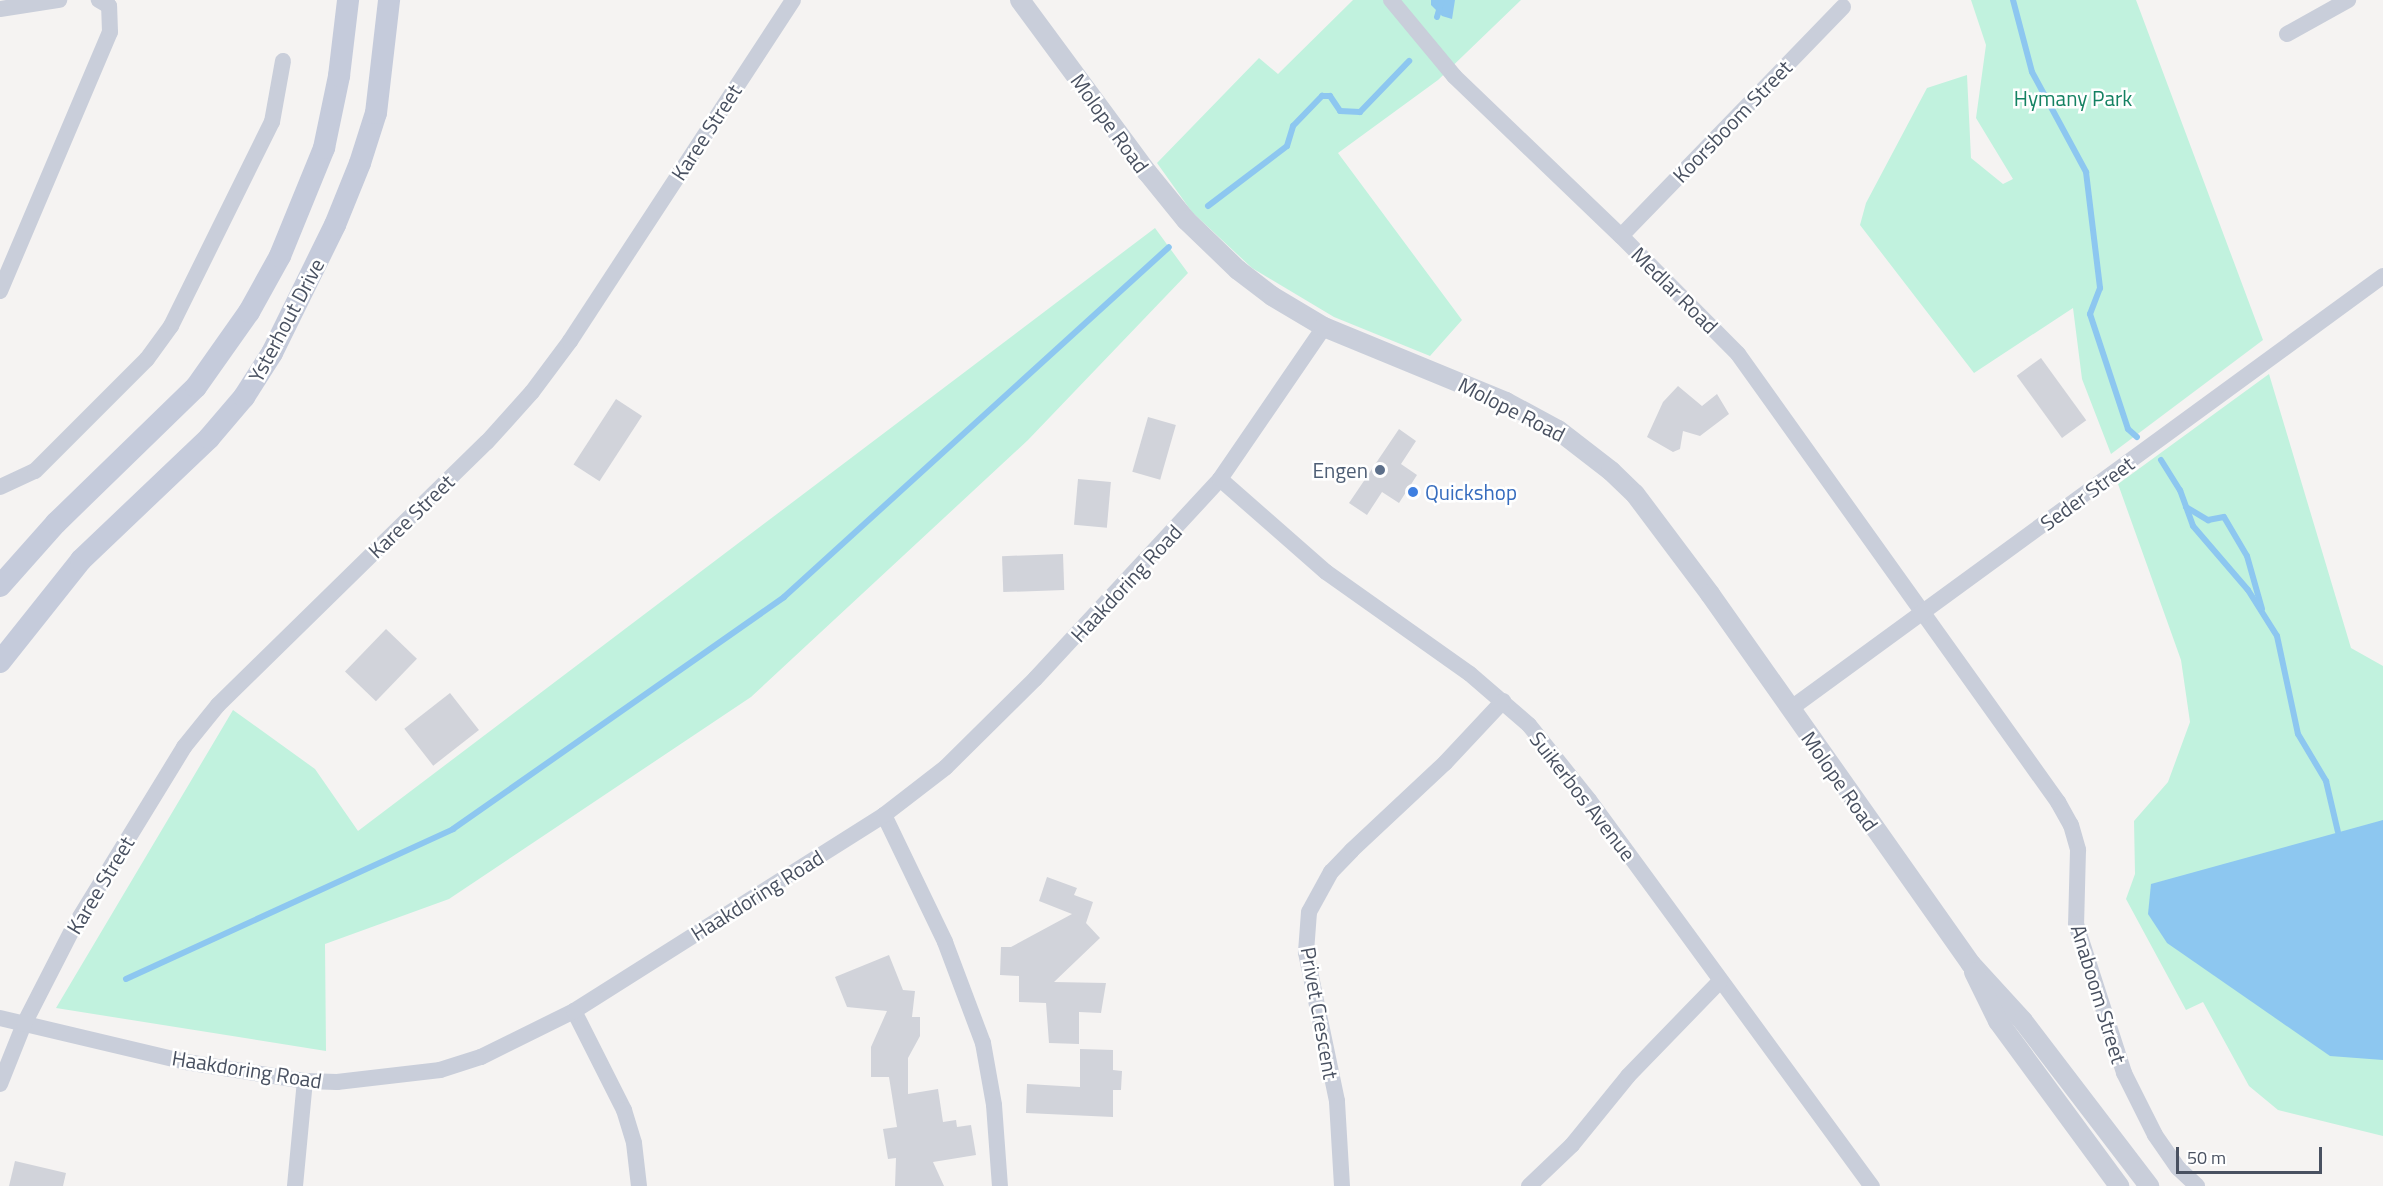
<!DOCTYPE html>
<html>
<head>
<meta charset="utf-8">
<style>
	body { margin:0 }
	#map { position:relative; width:2383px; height:1186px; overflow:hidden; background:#f5f3f2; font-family:"Titillium Web",sans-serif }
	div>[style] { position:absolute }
	.green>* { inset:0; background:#c1f2de }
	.water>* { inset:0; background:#8dc7f0 }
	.stream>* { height:6px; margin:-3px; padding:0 3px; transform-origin:3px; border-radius:3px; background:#8dc7f0 }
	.building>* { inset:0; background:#d1d3da; transform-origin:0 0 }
	.minor>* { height:16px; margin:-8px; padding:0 8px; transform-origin:8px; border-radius:8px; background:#c9ceda }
	.tertiary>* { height:20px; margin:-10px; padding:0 10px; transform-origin:10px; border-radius:10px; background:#c9ceda }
	.secondary>* { height:22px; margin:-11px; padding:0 11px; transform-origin:11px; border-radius:11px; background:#c5cbdb }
	.dots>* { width:16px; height:16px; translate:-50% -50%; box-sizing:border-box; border:3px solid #fff; border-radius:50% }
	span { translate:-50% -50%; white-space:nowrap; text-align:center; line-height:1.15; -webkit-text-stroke:5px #fff; paint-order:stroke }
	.park-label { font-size:21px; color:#148262 }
	.street-label { font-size:21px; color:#495161 }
	.service-label { font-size:21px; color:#4e5e75 }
	.right { translate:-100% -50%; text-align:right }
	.shop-label { font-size:21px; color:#366cbe }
	.left { translate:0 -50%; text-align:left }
	.scale { position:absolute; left:2176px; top:1147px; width:146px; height:27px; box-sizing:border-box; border:3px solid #495161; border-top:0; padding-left:8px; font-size:18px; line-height:21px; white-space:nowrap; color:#495161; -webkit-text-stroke:4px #fff; paint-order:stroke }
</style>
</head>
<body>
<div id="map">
	<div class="green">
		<div style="clip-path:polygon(1353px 0,1521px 0,1438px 80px,1338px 153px,1462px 320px,1430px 356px,1334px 317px,1252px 268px,1192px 212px,1157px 163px,1259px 58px,1278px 74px)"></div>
		<div style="clip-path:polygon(1971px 0,2136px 0,2263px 340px,2111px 454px,2082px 379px,2073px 308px,1974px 373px,1860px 225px,1866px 203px,1927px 88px,1967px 75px,1971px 158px,2003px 184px,2013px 179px,1976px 118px,1986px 45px)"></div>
		<div style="clip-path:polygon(1155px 228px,1188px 273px,1028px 440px,751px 697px,449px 899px,325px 944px,326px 1051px,56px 1008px,233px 710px,315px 769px,358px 831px)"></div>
		<div style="clip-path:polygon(2269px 374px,2351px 648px,2383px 666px,2383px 1136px,2278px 1110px,2249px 1086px,2203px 1002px,2186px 1010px,2126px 899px,2135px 874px,2134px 821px,2168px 782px,2190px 722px,2181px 660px,2118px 484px)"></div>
	</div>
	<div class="water">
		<div style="clip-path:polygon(1431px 0,1455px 0,1452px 19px,1442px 16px,1431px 5px)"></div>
		<div style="clip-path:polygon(2383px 820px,2383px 1060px,2330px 1056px,2167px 943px,2148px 914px,2151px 884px)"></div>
	</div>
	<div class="stream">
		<div style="left:2013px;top:0;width:74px;rotate:75.2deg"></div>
		<div style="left:2032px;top:72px;width:114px;rotate:61.6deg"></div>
		<div style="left:2086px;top:172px;width:117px;rotate:83.1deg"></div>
		<div style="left:2100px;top:288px;width:28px;rotate:111deg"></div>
		<div style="left:2090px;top:314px;width:121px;rotate:71.7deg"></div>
		<div style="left:2128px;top:429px;width:12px;rotate:42deg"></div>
		<div style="left:1437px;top:17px;width:18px;rotate:-74deg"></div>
		<div style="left:1208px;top:206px;width:99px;rotate:-37.2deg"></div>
		<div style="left:1287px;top:146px;width:21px;rotate:-73deg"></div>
		<div style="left:1293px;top:126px;width:42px;rotate:-46deg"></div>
		<div style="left:1322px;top:96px;width:8px"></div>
		<div style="left:1330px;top:96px;width:18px;rotate:56deg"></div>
		<div style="left:1340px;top:111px;width:20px;rotate:3deg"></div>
		<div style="left:1360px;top:112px;width:71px;rotate:-46.1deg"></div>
		<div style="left:2161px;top:460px;width:36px;rotate:58deg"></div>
		<div style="left:2180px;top:490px;width:38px;rotate:70deg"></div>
		<div style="left:2193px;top:526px;width:84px;rotate:49.3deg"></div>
		<div style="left:2248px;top:590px;width:54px;rotate:57.8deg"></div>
		<div style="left:2277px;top:636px;width:100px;rotate:77.9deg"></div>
		<div style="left:2298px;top:734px;width:55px;rotate:59.2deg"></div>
		<div style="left:2326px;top:781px;width:52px;rotate:76.8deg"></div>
		<div style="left:2186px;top:507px;width:26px;rotate:31deg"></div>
		<div style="left:2208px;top:520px;width:16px;rotate:-11deg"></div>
		<div style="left:2224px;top:517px;width:45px;rotate:59.5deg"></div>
		<div style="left:2247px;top:556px;width:55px;rotate:74.2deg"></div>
		<div style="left:126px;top:979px;width:360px;rotate:-24.6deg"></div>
		<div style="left:453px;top:829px;width:404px;rotate:-35deg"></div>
		<div style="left:784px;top:597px;width:520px;rotate:-42.27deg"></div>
	</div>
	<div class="building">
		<div style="left:2041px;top:358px;width:77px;height:30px;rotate:54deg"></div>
		<div style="clip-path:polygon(1678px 386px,1702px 406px,1717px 394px,1729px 414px,1700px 436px,1683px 431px,1680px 449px,1673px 452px,1647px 437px,1663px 402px)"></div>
		<div style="left:616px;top:399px;width:31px;height:78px;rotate:33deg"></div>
		<div style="left:1148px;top:417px;width:29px;height:57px;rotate:16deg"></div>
		<div style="clip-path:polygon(1399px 429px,1416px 441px,1401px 464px,1417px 475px,1399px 503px,1382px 492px,1367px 515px,1349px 503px)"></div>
		<div style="left:1078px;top:479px;width:33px;height:46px;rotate:5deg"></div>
		<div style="left:1063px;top:554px;width:36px;height:61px;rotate:88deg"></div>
		<div style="left:386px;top:629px;width:43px;height:59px;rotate:44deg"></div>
		<div style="left:450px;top:693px;width:47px;height:58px;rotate:52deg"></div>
		<div style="clip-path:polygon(1047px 877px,1077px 888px,1074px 895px,1093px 902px,1086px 923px,1100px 938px,1054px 982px,1106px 983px,1101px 1013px,1079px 1012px,1079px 1044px,1049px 1043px,1046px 1003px,1019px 1002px,1019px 976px,1000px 975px,1001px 947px,1011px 947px,1072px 914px,1039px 901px)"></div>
		<div style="clip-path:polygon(889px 955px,903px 990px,915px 991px,912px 1017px,920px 1017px,920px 1036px,908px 1058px,908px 1094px,938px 1089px,943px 1122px,956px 1120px,957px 1127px,971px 1125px,976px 1155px,933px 1162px,944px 1186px,895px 1186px,896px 1158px,888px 1159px,883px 1129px,897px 1127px,889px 1077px,871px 1077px,871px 1047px,887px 1011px,847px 1007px,835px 977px)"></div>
		<div style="clip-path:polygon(1080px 1049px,1113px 1050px,1113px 1070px,1122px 1071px,1121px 1090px,1113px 1090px,1113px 1117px,1026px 1113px,1027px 1084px,1080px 1087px)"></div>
		<div style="clip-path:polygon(15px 1161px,66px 1173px,63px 1186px,9px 1186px)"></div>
	</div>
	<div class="minor">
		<div style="left:1391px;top:0;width:99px;rotate:50.3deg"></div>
		<div style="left:1454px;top:76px;width:231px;rotate:43.8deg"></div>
		<div style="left:1621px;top:236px;width:166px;rotate:45.2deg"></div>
		<div style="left:1738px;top:354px;width:551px;rotate:54.46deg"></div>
		<div style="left:2058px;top:802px;width:26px;rotate:61deg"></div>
		<div style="left:2071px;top:825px;width:26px;rotate:74deg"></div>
		<div style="left:2078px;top:850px;width:74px;rotate:91.5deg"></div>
		<div style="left:2076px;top:924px;width:157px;rotate:72.1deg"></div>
		<div style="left:2124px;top:1073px;width:69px;rotate:63.4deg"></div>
		<div style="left:2155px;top:1135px;width:40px;rotate:55.1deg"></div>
		<div style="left:2178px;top:1168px;width:26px;rotate:43deg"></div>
		<div style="left:0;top:9px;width:60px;rotate:-8.7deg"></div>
		<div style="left:2287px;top:34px;width:70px;rotate:-29.1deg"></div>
		<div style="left:1621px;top:236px;width:319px;rotate:-45.9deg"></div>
		<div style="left:0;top:291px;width:281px;rotate:-67deg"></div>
		<div style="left:110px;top:32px;width:26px;rotate:-92deg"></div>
		<div style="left:109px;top:6px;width:12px;rotate:-149deg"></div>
		<div style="left:1220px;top:479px;width:141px;rotate:41.3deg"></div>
		<div style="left:1326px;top:572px;width:176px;rotate:35.3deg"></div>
		<div style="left:1470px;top:674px;width:78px;rotate:40.8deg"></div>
		<div style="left:1529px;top:725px;width:96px;rotate:51.3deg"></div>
		<div style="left:1589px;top:800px;width:479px;rotate:53.8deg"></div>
		<div style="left:0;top:487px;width:38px;rotate:-25deg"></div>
		<div style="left:35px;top:471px;width:158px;rotate:-45deg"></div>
		<div style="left:147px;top:359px;width:41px;rotate:-54deg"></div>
		<div style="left:171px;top:326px;width:228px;rotate:-63.7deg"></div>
		<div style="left:272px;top:122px;width:62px;rotate:-79.8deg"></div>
		<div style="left:1790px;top:709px;width:734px;rotate:-36.14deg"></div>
		<div style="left:884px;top:815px;width:141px;rotate:64.3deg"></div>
		<div style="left:945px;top:942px;width:108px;rotate:69.4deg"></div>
		<div style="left:983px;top:1043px;width:63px;rotate:79.9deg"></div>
		<div style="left:994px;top:1105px;width:81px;rotate:85.8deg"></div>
		<div style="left:574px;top:1011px;width:111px;rotate:63.2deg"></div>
		<div style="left:624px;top:1110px;width:34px;rotate:73deg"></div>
		<div style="left:634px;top:1143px;width:43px;rotate:83.4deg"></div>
		<div style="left:0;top:1018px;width:191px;rotate:13.3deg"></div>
		<div style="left:186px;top:1062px;width:121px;rotate:9.1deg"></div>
		<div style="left:305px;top:1081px;width:32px;rotate:2deg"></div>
		<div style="left:337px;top:1082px;width:104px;rotate:-6.6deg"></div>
		<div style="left:440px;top:1070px;width:43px;rotate:-17.6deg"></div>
		<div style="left:481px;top:1057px;width:104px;rotate:-26.3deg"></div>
		<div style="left:574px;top:1011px;width:367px;rotate:-32.3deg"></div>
		<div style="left:884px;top:815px;width:78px;rotate:-37.7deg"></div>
		<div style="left:946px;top:767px;width:125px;rotate:-44.7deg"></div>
		<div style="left:1035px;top:679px;width:272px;rotate:-47.2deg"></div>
		<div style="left:1220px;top:479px;width:184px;rotate:-55.6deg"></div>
		<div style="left:0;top:1084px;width:65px;rotate:-68.2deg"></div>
		<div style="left:24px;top:1024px;width:106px;rotate:-62.9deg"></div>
		<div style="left:72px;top:930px;width:215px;rotate:-58.5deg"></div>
		<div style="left:184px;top:747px;width:54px;rotate:-51deg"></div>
		<div style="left:218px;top:705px;width:376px;rotate:-44.4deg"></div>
		<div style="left:487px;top:442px;width:67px;rotate:-48deg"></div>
		<div style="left:532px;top:392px;width:64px;rotate:-53.3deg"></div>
		<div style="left:570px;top:341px;width:407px;rotate:-56.8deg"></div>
		<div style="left:295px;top:1186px;width:105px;rotate:-84.6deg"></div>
		<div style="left:1342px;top:1186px;width:85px;rotate:-93.4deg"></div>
		<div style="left:1337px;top:1101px;width:152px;rotate:-101.8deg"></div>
		<div style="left:1306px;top:952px;width:40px;rotate:-85.7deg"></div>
		<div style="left:1309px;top:912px;width:46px;rotate:-61.2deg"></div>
		<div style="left:1331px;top:872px;width:30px;rotate:-46deg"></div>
		<div style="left:1352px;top:850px;width:127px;rotate:-43.1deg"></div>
		<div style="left:1445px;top:763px;width:85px;rotate:-46.9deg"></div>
		<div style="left:1529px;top:1186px;width:59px;rotate:-43.6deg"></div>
		<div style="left:1572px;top:1145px;width:89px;rotate:-50.9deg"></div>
		<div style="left:1628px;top:1076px;width:132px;rotate:-45.9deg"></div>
	</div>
	<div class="tertiary">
		<div style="left:1020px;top:0;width:214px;rotate:53.6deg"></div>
		<div style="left:1147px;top:172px;width:62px;rotate:50.9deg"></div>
		<div style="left:1186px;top:220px;width:72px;rotate:43.9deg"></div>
		<div style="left:1238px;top:270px;width:43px;rotate:37.4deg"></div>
		<div style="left:1272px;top:296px;width:61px;rotate:30.8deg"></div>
		<div style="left:1324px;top:327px;width:197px;rotate:22.4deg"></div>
		<div style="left:1506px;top:402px;width:59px;rotate:28.3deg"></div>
		<div style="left:1558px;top:430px;width:67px;rotate:37.7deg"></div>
		<div style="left:1611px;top:471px;width:33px;rotate:44deg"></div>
		<div style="left:1635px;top:494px;width:125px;rotate:53.1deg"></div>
		<div style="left:1710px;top:594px;width:453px;rotate:54.8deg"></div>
		<div style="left:1971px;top:964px;width:77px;rotate:47.6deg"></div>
		<div style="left:2023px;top:1021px;width:208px;rotate:52.6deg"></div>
		<div style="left:1974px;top:972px;width:55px;rotate:63.9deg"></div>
		<div style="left:1998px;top:1021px;width:205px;rotate:53.7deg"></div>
	</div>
	<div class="secondary">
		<div style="left:0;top:586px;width:84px;rotate:-48.4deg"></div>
		<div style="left:56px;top:523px;width:195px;rotate:-44.2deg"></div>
		<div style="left:196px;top:387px;width:92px;rotate:-54.8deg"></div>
		<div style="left:249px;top:312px;width:64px;rotate:-61deg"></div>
		<div style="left:280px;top:256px;width:117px;rotate:-67.8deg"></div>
		<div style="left:324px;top:148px;width:74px;rotate:-78.2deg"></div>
		<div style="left:339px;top:76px;width:77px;rotate:-83.2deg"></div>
		<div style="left:0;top:662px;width:130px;rotate:-51.5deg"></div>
		<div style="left:81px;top:560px;width:177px;rotate:-43.6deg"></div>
		<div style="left:209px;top:438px;width:54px;rotate:-49.5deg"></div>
		<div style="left:244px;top:397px;width:52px;rotate:-57.5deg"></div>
		<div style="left:272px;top:353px;width:143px;rotate:-63.8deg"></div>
		<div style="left:335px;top:225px;width:67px;rotate:-68deg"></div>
		<div style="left:360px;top:163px;width:52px;rotate:-72.3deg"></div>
		<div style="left:376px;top:113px;width:114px;rotate:-83.4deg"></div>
	</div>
	<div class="dots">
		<div style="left:1380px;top:470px;background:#5c6f8a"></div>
		<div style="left:1413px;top:492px;background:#3f7fe0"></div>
	</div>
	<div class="park-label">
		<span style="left:2073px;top:98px">Hymany Park</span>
	</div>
	<div class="street-label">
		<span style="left:1732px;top:121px;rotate:-46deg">Koorsboom Street</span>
		<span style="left:1110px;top:123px;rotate:54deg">Molope Road</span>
		<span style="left:706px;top:132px;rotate:-57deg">Karee Street</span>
		<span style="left:1675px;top:290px;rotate:45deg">Medlar Road</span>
		<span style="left:286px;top:320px;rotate:-62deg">Ysterhout Drive</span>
		<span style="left:1512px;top:409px;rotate:27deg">Molope Road</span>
		<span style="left:2087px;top:493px;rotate:-36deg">Seder Street</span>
		<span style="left:411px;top:516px;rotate:-44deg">Karee Street</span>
		<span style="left:1126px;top:583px;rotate:-47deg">Haakdoring Road</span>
		<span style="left:1840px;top:781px;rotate:55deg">Molope Road</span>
		<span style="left:1583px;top:796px;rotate:52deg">Suikerbos Avenue</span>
		<span style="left:100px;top:885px;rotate:-59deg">Karee Street</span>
		<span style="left:757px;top:895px;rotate:-32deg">Haakdoring Road</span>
		<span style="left:2099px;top:994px;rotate:73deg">Anaboom Street</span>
		<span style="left:1320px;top:1013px;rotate:80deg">Privet Crescent</span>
		<span style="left:247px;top:1069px;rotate:9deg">Haakdoring Road</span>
	</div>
	<div class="service-label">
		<span class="right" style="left:1368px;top:470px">Engen</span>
	</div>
	<div class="shop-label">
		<span class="left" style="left:1425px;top:492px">Quickshop</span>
	</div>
	<div class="scale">50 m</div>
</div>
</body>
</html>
